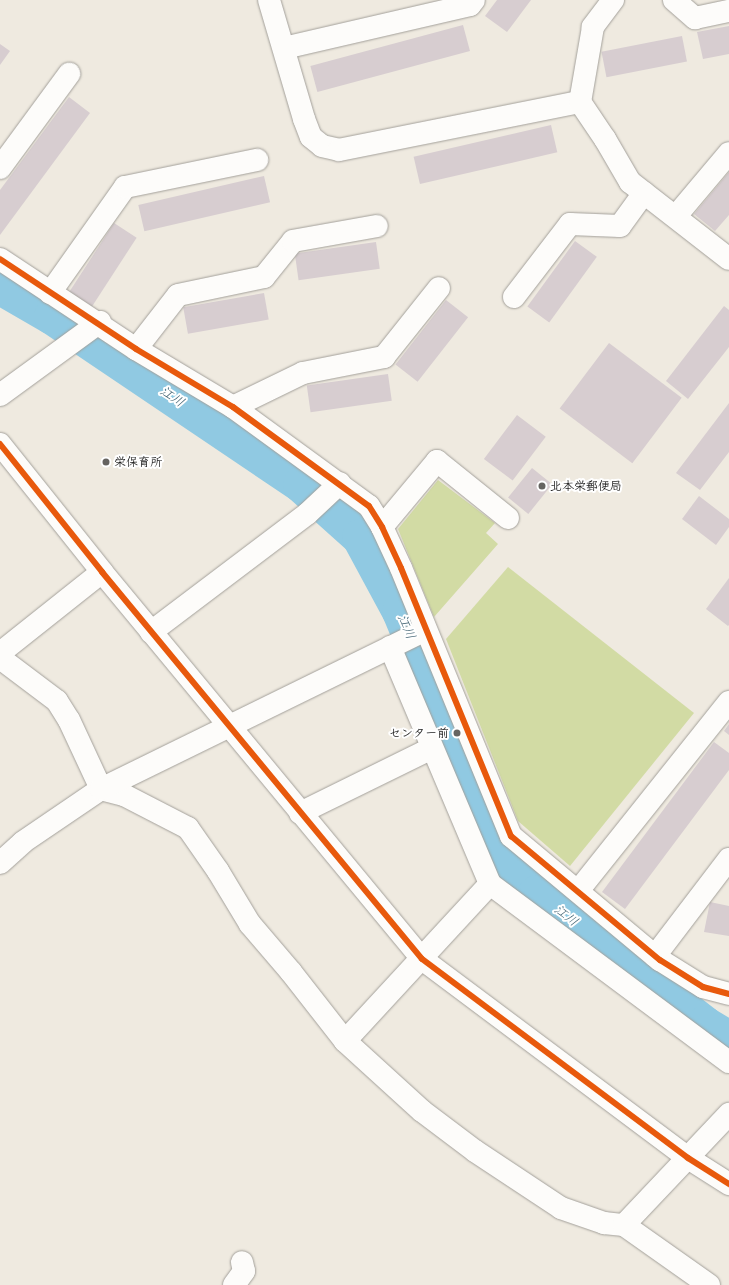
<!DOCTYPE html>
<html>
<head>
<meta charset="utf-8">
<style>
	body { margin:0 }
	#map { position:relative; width:729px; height:1285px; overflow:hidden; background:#efeae0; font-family:Delius,"Klee One",sans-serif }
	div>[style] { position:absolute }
	.green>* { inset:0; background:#d2dba4 }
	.river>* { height:37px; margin:-18.5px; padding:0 18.5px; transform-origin:18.5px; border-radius:18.5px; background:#90c9e2 }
	.building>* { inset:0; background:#d7cdd0; transform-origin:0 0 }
	.roads { filter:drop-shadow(0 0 1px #a3a09a) drop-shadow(0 0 1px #a3a09a) }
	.minor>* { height:22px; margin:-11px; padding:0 11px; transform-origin:11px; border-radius:11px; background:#fdfcfa }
	.cycleway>* { height:6px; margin:-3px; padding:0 3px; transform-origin:3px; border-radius:3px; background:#e8590c }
	.dots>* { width:11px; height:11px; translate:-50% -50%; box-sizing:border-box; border:2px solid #fff; border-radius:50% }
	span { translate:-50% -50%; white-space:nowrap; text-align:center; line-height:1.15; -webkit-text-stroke:4px #fff; paint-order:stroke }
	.poi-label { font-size:12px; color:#1c1c1c; font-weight:700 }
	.left { translate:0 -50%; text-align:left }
	.right { translate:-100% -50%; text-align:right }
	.water-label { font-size:13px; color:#3a5c6c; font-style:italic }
</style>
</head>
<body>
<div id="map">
	<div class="green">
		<div style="clip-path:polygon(438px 480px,495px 523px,486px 533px,498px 544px,434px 617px,398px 529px)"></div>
		<div style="clip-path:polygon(508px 567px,694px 713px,570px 866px,518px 821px,446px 639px)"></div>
	</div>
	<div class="river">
		<div style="left:0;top:286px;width:60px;rotate:30deg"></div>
		<div style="left:52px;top:316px;width:300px;rotate:34deg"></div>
		<div style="left:301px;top:484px;width:79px;rotate:41.9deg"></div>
		<div style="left:360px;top:537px;width:84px;rotate:61.6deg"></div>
		<div style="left:400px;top:611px;width:254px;rotate:67.6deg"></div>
		<div style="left:497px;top:846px;width:61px;rotate:50.3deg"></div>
		<div style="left:536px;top:893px;width:213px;rotate:37.9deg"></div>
		<div style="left:704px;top:1024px;width:29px;rotate:31deg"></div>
	</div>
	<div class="building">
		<div style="clip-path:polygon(497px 0,531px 0,507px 32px,485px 16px)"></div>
		<div style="left:463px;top:25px;width:27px;height:158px;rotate:75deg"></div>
		<div style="clip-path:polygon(729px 26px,729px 54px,703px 59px,697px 32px)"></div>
		<div style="left:682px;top:36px;width:26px;height:82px;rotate:79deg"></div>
		<div style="clip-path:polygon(0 44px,10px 51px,0 65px)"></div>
		<div style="clip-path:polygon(69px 97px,90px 113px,0 235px,0 190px)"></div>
		<div style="left:551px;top:125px;width:28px;height:141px;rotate:77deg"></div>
		<div style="clip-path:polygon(729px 172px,729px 215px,715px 231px,694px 214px)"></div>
		<div style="left:264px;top:176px;width:27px;height:129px;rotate:77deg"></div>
		<div style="left:114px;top:223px;width:27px;height:82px;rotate:33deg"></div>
		<div style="left:575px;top:241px;width:27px;height:81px;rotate:36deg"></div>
		<div style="left:376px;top:242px;width:27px;height:82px;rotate:82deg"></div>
		<div style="left:264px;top:293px;width:27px;height:82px;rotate:80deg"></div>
		<div style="left:446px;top:300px;width:28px;height:82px;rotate:38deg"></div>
		<div style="clip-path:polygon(724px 306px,729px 310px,729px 347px,688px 399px,666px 381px)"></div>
		<div style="left:609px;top:343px;width:91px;height:82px;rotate:37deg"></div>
		<div style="left:388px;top:374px;width:27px;height:82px;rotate:82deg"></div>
		<div style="clip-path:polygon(729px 403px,729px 452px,700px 490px,676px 473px)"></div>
		<div style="left:517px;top:415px;width:36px;height:55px;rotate:37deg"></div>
		<div style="left:532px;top:468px;width:26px;height:38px;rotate:39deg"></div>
		<div style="clip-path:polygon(699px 496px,729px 519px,729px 527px,716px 545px,682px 519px)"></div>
		<div style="clip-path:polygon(729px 578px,729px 625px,728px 626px,706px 609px)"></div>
		<div style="clip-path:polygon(729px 724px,729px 735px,724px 731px)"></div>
		<div style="clip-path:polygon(714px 742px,729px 753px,729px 770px,625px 909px,602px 892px)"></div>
		<div style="clip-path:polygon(710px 902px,729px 906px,729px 936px,704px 932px)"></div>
	</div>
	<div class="roads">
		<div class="minor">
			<div style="left:269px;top:0;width:124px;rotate:73.6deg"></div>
			<div style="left:304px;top:119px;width:19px;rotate:69deg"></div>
			<div style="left:311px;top:137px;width:14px;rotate:39deg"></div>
			<div style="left:322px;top:146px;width:17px;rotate:13deg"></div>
			<div style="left:339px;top:150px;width:246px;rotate:-11.3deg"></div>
			<div style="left:613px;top:0;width:34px;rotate:127deg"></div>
			<div style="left:593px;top:27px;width:76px;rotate:99.8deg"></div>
			<div style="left:580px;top:102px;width:45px;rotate:56deg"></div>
			<div style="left:605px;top:139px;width:50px;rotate:59.8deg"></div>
			<div style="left:630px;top:182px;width:125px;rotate:37.9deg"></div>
			<div style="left:674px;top:0;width:28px;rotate:41deg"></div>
			<div style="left:695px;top:18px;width:35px;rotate:-12deg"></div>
			<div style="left:284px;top:48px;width:191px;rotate:-13deg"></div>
			<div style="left:470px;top:5px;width:6px;rotate:-51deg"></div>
			<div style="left:0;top:168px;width:117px;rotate:-53.7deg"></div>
			<div style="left:676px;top:216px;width:82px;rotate:-49.9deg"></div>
			<div style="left:0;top:259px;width:163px;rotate:33.5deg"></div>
			<div style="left:136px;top:349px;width:113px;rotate:30.9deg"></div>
			<div style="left:233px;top:407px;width:168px;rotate:36.1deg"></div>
			<div style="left:369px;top:506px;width:25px;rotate:58deg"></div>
			<div style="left:382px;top:527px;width:45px;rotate:65.1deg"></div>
			<div style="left:401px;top:568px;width:290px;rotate:67.7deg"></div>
			<div style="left:511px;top:836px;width:194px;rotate:39.8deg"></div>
			<div style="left:660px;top:960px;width:51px;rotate:32.1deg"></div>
			<div style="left:703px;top:987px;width:27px;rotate:15deg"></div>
			<div style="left:50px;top:293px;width:130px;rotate:-54.7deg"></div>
			<div style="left:125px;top:187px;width:135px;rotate:-11.6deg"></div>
			<div style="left:514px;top:297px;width:92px;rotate:-52.5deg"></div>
			<div style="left:570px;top:224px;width:50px;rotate:2.3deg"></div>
			<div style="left:620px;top:226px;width:41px;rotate:-54deg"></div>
			<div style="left:136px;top:349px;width:68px;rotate:-52.1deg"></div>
			<div style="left:178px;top:295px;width:88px;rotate:-11.8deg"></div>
			<div style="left:264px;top:277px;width:46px;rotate:-51.1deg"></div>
			<div style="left:293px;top:241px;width:85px;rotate:-10.1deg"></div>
			<div style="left:0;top:395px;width:124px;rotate:-36.1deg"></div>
			<div style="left:233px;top:407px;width:78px;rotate:-25.9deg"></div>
			<div style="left:303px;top:373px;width:83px;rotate:-11.2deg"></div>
			<div style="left:384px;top:357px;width:88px;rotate:-51.4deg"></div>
			<div style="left:0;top:444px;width:164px;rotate:51.4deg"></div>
			<div style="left:102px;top:572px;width:502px;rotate:50.41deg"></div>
			<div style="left:422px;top:959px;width:332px;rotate:36.8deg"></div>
			<div style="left:688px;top:1158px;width:49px;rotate:32.4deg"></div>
			<div style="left:382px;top:527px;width:86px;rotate:-50.2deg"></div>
			<div style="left:437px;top:461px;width:91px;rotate:38.8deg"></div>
			<div style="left:151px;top:632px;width:196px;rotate:-37.1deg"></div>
			<div style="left:307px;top:514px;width:45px;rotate:-43.2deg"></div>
			<div style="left:390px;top:647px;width:257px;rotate:67.1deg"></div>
			<div style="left:490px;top:884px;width:298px;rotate:36.7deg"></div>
			<div style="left:0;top:653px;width:130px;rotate:-38.5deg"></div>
			<div style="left:0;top:658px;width:71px;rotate:37deg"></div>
			<div style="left:57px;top:701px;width:22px;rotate:58deg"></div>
			<div style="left:69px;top:720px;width:76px;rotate:65.1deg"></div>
			<div style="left:101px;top:789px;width:24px;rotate:15deg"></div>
			<div style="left:124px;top:795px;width:72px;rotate:27.3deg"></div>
			<div style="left:188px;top:828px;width:52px;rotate:55.1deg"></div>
			<div style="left:218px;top:871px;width:62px;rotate:58.9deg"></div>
			<div style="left:250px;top:924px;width:63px;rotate:49.5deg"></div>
			<div style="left:291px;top:972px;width:88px;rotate:52deg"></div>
			<div style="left:345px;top:1041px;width:104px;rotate:42.3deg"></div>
			<div style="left:422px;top:1111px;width:66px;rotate:37deg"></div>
			<div style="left:475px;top:1151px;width:103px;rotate:33.5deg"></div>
			<div style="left:561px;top:1208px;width:46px;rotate:19.2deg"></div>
			<div style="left:604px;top:1223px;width:20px;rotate:6deg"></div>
			<div style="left:624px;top:1225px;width:104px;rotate:35.2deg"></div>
			<div style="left:300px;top:813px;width:147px;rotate:-26.2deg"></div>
			<div style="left:0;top:863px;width:31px;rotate:-42deg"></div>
			<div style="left:23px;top:842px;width:94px;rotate:-34.2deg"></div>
			<div style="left:101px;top:789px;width:361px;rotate:-26.1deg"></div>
			<div style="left:578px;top:891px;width:242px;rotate:-51.4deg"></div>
			<div style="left:655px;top:956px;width:122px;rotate:-52.7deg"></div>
			<div style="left:345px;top:1041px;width:214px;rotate:-47.3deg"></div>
			<div style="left:624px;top:1225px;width:153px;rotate:-46.6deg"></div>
			<div style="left:234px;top:1285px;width:17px;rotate:-54deg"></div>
			<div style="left:244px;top:1271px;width:9px;rotate:-103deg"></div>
		</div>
	</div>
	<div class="cycleway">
		<div style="left:0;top:259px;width:163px;rotate:33.5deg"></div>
		<div style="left:136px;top:349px;width:113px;rotate:30.9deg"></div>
		<div style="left:233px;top:407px;width:168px;rotate:36.1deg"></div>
		<div style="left:369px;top:506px;width:25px;rotate:58deg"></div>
		<div style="left:382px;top:527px;width:45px;rotate:65.1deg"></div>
		<div style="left:401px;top:568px;width:290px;rotate:67.7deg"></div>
		<div style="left:511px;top:836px;width:194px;rotate:39.8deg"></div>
		<div style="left:660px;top:960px;width:51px;rotate:32.1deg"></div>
		<div style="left:703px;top:987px;width:27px;rotate:15deg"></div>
		<div style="left:0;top:444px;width:164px;rotate:51.4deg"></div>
		<div style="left:102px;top:572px;width:502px;rotate:50.41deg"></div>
		<div style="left:422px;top:959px;width:332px;rotate:36.8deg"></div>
		<div style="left:688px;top:1158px;width:49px;rotate:32.4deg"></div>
	</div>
	<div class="dots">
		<div style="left:106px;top:462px;background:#666461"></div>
		<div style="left:542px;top:486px;background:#666461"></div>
		<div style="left:457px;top:733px;background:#666461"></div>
	</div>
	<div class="poi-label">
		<span class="left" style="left:114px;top:462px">栄保育所</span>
		<span class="left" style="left:550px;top:486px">北本栄郵便局</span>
		<span class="right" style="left:449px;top:733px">センター前</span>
	</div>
	<div class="water-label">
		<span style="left:172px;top:397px;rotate:34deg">江川</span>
		<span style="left:406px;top:627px;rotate:67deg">江川</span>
		<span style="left:566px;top:916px;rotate:38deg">江川</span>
	</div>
</div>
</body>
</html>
